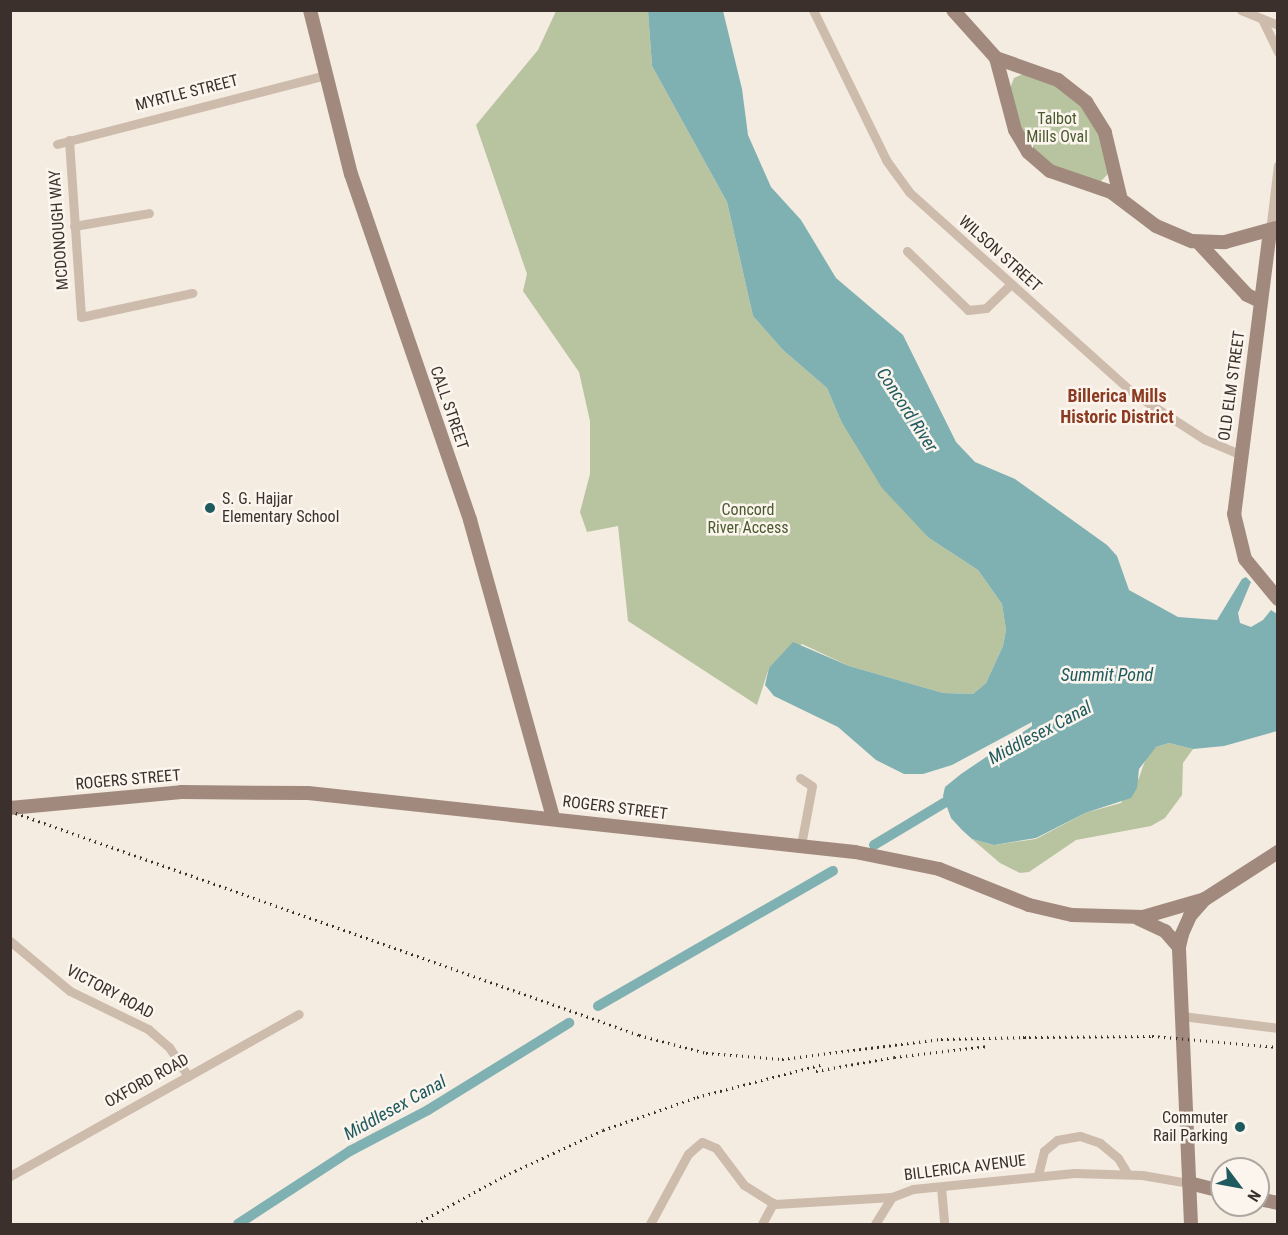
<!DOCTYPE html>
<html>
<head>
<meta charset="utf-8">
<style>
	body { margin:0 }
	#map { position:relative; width:1288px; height:1235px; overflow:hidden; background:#f4ebe1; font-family:"Roboto Condensed",sans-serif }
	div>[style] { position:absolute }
	.green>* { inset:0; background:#b8c4a0 }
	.water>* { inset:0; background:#7fb0b2 }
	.canal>* { height:10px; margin:-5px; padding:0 5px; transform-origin:5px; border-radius:5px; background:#7fb0b2 }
	.street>* { height:9px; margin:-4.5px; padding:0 4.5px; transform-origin:4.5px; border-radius:4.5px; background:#cdbbac }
	.secondary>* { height:14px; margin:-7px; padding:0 7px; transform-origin:7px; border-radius:7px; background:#a18a7d }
	.rail>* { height:3px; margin-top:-1.5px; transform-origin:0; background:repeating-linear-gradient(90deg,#3b302b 0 1.5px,transparent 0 6px) }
	.dots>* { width:16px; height:16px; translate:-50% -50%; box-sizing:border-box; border:3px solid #fbf5ee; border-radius:50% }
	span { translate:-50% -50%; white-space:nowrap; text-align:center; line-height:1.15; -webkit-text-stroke:5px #fbf5ee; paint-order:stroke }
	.street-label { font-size:16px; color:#3b302b }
	.park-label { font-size:16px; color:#4a5a2e }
	.poi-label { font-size:16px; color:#3b302b }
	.left { translate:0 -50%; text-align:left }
	.right { translate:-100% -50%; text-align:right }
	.neighbourhood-label { font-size:18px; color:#8c3b22; font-weight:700 }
	.water-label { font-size:18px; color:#1f5a5e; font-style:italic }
	.frame { position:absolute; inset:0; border:12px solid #3b302b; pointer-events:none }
	.north { position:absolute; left:1210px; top:1157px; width:60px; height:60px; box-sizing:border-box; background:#fbf5ee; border:2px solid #aea6a0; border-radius:50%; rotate:122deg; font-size:16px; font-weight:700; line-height:24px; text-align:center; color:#3b302b }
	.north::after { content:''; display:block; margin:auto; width:21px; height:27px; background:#1f5a5e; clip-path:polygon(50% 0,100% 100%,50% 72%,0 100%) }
</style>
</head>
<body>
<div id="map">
	<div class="green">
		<div style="clip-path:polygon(556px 11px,648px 11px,652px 66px,727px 202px,753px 316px,783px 350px,827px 388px,841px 421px,929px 538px,978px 570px,1002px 604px,1006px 630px,1003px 646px,986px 683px,973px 694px,943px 693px,849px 666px,802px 644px,769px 668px,757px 705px,628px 621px,618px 526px,587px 532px,580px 512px,590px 474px,590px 421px,579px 372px,523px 291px,527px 274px,476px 125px,538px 50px)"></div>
		<div style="clip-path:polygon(1023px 74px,1046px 76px,1094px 111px,1109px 173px,1100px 182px,1090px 185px,1028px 152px,1009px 91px,1014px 78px)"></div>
		<div style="clip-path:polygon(1169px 743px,1193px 749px,1183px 763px,1182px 795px,1165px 818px,1151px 826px,1076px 840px,1029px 872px,1020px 873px,1000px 863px,972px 839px,994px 845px,1036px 839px,1085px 813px,1121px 803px,1139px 778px,1147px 755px,1156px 747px)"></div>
	</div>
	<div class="water">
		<div style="clip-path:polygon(648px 11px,723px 11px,742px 89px,748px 135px,771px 187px,801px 220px,836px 278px,903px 335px,956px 442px,975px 462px,1015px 479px,1107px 545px,1117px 556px,1129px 590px,1178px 617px,1217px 620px,1242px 579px,1246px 577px,1251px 582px,1238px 613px,1240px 623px,1251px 627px,1263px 620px,1271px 610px,1277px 614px,1277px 731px,1224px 746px,1193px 749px,1169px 743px,1156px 747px,1139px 769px,1137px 788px,1131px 798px,1085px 813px,1036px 838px,994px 845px,972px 839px,962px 830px,951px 818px,943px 796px,945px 787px,961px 774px,1032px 726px,1032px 722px,952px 765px,923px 774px,904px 774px,876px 760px,838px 727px,774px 696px,765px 685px,769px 668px,793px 642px,849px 666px,943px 693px,973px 694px,986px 683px,1003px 646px,1006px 630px,1002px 604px,978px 570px,929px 538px,882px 488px,841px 421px,827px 388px,783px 350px,753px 316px,727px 202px,652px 66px)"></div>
	</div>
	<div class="canal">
		<div style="left:874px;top:845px;width:93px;rotate:-31deg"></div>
		<div style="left:598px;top:1006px;width:271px;rotate:-29.9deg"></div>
		<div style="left:238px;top:1224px;width:134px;rotate:-33.1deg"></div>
		<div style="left:350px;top:1151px;width:88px;rotate:-27.7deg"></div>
		<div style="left:428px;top:1110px;width:166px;rotate:-31.7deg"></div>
	</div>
	<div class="street">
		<div style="left:813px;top:10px;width:167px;rotate:64deg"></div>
		<div style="left:886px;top:160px;width:39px;rotate:54deg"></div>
		<div style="left:909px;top:192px;width:301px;rotate:41.9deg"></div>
		<div style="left:1133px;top:393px;width:85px;rotate:32.9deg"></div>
		<div style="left:1204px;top:439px;width:38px;rotate:23deg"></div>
		<div style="left:1241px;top:10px;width:40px;rotate:22deg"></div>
		<div style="left:1262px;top:19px;width:37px;rotate:64deg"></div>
		<div style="left:69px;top:140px;width:177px;rotate:86.1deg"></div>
		<div style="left:81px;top:317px;width:114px;rotate:-12.2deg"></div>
		<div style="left:57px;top:144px;width:278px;rotate:-14.4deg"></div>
		<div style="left:74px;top:226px;width:76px;rotate:-9.8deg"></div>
		<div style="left:1270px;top:231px;width:66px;rotate:-83.1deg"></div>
		<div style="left:907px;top:251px;width:85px;rotate:44deg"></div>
		<div style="left:968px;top:310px;width:18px;rotate:-6deg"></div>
		<div style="left:986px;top:308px;width:35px;rotate:-44deg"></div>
		<div style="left:800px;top:778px;width:14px;rotate:34deg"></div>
		<div style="left:812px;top:786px;width:60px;rotate:100.6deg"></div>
		<div style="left:10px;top:941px;width:78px;rotate:39.8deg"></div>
		<div style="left:70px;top:991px;width:87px;rotate:26deg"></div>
		<div style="left:148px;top:1029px;width:28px;rotate:41deg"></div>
		<div style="left:169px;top:1047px;width:35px;rotate:57deg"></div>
		<div style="left:1182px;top:1016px;width:97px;rotate:7.1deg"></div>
		<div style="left:1038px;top:1175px;width:25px;rotate:-76deg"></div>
		<div style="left:1044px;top:1151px;width:17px;rotate:-40deg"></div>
		<div style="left:1057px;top:1140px;width:23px;rotate:-10deg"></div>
		<div style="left:1080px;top:1136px;width:21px;rotate:19deg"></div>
		<div style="left:1100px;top:1143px;width:23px;rotate:40deg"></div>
		<div style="left:1118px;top:1158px;width:17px;rotate:59deg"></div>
		<div style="left:10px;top:1176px;width:331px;rotate:-29.3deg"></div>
		<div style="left:941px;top:1187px;width:37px;rotate:85deg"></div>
		<div style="left:650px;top:1224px;width:80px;rotate:-61.5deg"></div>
		<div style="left:688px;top:1154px;width:18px;rotate:-41deg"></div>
		<div style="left:702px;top:1142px;width:15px;rotate:23deg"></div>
		<div style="left:716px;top:1148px;width:46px;rotate:52.9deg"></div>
		<div style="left:744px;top:1185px;width:36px;rotate:32deg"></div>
		<div style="left:775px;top:1204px;width:117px;rotate:-3.4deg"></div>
		<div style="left:892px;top:1197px;width:22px;rotate:-21deg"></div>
		<div style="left:913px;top:1189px;width:162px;rotate:-5.7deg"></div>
		<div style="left:1074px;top:1173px;width:68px;rotate:1.7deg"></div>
		<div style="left:1142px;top:1175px;width:48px;rotate:9.7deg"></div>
		<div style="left:762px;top:1224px;width:24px;rotate:-62deg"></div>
		<div style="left:875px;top:1224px;width:32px;rotate:-58deg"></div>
	</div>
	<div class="secondary">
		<div style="left:310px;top:10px;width:169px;rotate:76deg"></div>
		<div style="left:351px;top:174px;width:366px;rotate:71deg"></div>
		<div style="left:470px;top:520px;width:308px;rotate:74.4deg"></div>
		<div style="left:953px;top:10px;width:64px;rotate:48.1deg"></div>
		<div style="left:996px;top:58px;width:66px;rotate:19.5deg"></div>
		<div style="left:1058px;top:80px;width:36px;rotate:38deg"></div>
		<div style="left:1086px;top:102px;width:36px;rotate:58deg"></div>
		<div style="left:1105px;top:133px;width:65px;rotate:76.6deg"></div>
		<div style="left:996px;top:58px;width:74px;rotate:75.2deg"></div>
		<div style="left:1015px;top:130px;width:26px;rotate:59deg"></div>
		<div style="left:1028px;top:152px;width:29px;rotate:41deg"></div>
		<div style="left:1050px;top:171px;width:65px;rotate:19deg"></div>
		<div style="left:1111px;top:192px;width:56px;rotate:37.1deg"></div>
		<div style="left:1156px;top:226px;width:39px;rotate:23deg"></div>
		<div style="left:1192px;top:241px;width:33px;rotate:2deg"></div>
		<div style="left:1225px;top:242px;width:53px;rotate:-15.4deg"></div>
		<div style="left:1270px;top:231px;width:285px;rotate:97.2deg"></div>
		<div style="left:1234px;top:514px;width:46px;rotate:76.3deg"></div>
		<div style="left:1245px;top:559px;width:52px;rotate:50.5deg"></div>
		<div style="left:1198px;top:242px;width:72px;rotate:47.2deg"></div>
		<div style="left:1247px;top:295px;width:14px;rotate:25deg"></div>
		<div style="left:10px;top:808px;width:172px;rotate:-5.3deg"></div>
		<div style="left:181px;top:792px;width:127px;rotate:0.5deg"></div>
		<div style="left:308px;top:793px;width:550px;rotate:6.16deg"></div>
		<div style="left:855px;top:852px;width:86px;rotate:11.4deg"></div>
		<div style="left:939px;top:869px;width:97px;rotate:21.8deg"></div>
		<div style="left:1029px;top:905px;width:44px;rotate:13.1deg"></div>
		<div style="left:1072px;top:915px;width:71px;rotate:1.6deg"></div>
		<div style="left:1143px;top:917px;width:65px;rotate:-16.2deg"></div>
		<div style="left:1139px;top:919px;width:29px;rotate:25deg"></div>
		<div style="left:1165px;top:931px;width:21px;rotate:49deg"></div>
		<div style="left:1189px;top:1183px;width:34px;rotate:14deg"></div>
		<div style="left:1258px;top:1199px;width:20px;rotate:11deg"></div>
		<div style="left:1191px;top:1224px;width:277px;rotate:-92.5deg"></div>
		<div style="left:1179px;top:947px;width:13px;rotate:-77deg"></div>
		<div style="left:1182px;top:934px;width:20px;rotate:-66deg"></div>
		<div style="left:1190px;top:916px;width:23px;rotate:-49deg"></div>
		<div style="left:1205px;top:899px;width:87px;rotate:-32.8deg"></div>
	</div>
	<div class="rail">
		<div style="left:10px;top:811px;width:668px;rotate:19.6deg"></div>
		<div style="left:639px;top:1035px;width:69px;rotate:15deg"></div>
		<div style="left:706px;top:1053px;width:76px;rotate:4.5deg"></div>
		<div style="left:782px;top:1059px;width:160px;rotate:-7.2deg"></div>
		<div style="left:941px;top:1039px;width:88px;rotate:-1.3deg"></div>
		<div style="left:1023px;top:1037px;width:129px;rotate:-0.4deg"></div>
		<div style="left:1152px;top:1036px;width:126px;rotate:5deg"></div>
		<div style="left:816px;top:1071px;width:79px;rotate:-10.2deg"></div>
		<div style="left:894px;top:1057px;width:95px;rotate:-6.7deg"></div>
		<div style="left:416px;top:1224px;width:100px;rotate:-28.6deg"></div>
		<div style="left:504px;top:1176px;width:109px;rotate:-24.9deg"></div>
		<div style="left:603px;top:1130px;width:100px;rotate:-19.3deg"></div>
		<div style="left:697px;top:1097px;width:131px;rotate:-14.6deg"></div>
	</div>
	<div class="dots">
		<div style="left:210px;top:508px;background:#1f5a5e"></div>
		<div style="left:1240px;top:1127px;background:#1f5a5e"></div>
	</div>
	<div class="street-label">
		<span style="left:187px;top:93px;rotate:-14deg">MYRTLE STREET</span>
		<span style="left:59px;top:230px;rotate:-94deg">MCDONOUGH WAY</span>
		<span style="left:1000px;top:254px;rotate:42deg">WILSON STREET</span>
		<span style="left:1232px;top:386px;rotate:-82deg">OLD ELM STREET</span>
		<span style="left:449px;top:408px;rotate:71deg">CALL STREET</span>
		<span style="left:128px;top:780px;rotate:-5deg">ROGERS STREET</span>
		<span style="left:615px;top:808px;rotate:7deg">ROGERS STREET</span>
		<span style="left:110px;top:992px;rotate:28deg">VICTORY ROAD</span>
		<span style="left:147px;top:1081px;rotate:-29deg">OXFORD ROAD</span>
		<span style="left:965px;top:1168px;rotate:-7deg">BILLERICA AVENUE</span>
	</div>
	<div class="park-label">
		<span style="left:1057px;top:128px">Talbot<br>Mills Oval</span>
		<span style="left:748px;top:519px">Concord<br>River Access</span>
	</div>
	<div class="poi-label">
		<span class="left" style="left:222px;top:508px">S. G. Hajjar<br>Elementary School</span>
		<span class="right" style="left:1228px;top:1127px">Commuter<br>Rail Parking</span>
	</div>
	<div class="neighbourhood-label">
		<span style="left:1117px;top:407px">Billerica Mills<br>Historic District</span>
	</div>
	<div class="water-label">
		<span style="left:907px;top:410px;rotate:57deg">Concord River</span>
		<span style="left:1107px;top:675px">Summit Pond</span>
		<span style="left:1040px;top:733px;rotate:-28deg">Middlesex Canal</span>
		<span style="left:395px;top:1108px;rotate:-29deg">Middlesex Canal</span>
	</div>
	<div class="frame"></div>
	<div class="north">N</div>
</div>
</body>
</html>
